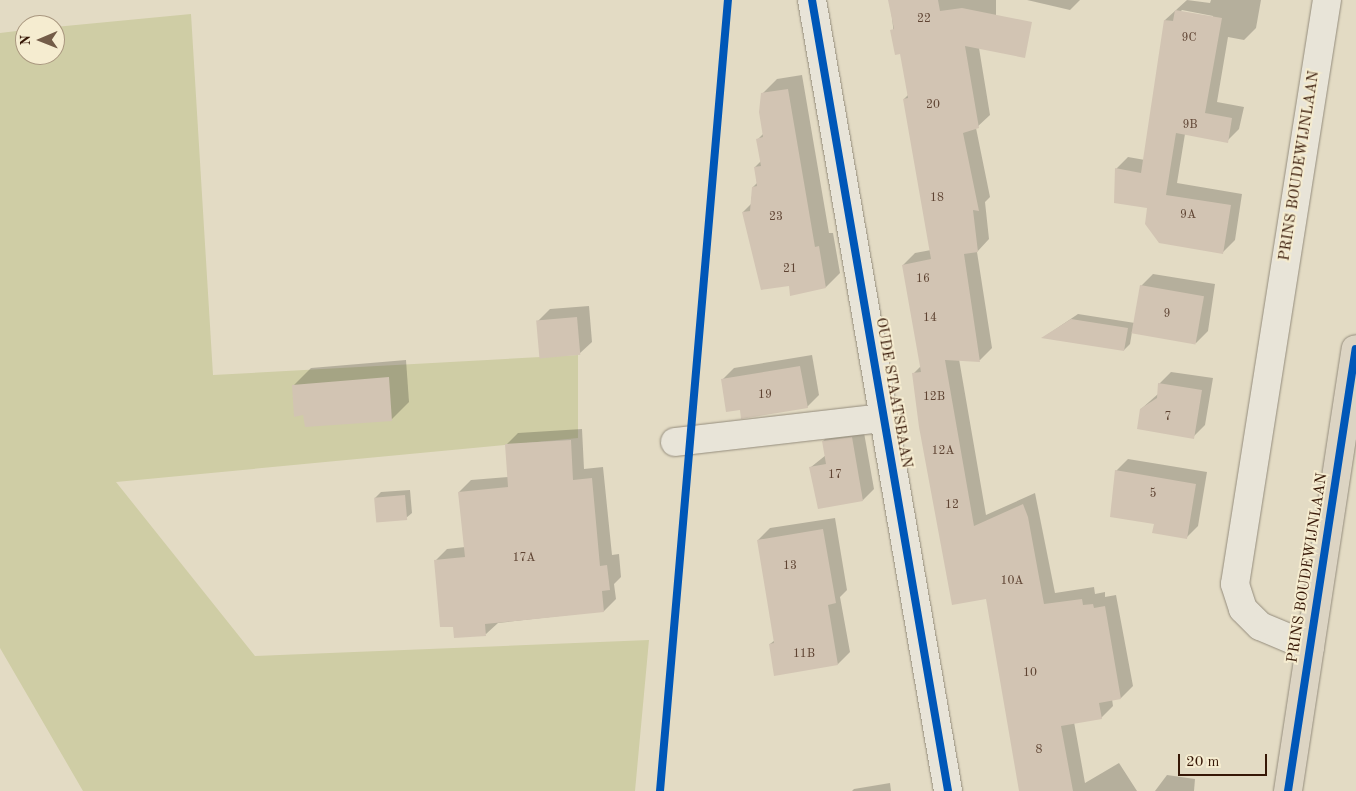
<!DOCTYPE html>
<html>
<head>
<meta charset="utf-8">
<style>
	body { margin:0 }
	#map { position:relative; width:1356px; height:791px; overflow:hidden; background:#e3dbc4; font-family:"Old Standard TT",serif }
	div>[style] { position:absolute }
	.green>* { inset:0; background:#cfcda5 }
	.shadow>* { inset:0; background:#0003 }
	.building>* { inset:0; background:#d2c4b3; transform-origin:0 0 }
	.roads { filter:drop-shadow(0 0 1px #948c7c) drop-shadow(0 0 1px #948c7c) }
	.minor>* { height:28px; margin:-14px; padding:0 14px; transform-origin:14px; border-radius:14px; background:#e8e4d8 }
	.major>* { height:28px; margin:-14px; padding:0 14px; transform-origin:14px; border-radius:14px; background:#dcd4c3 }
	.rail>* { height:5.5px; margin-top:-2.75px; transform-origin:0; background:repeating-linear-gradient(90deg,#f5ecd0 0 11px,#a6a095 0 22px); box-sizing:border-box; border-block:1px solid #a6a095 }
	.cycleway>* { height:8px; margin:-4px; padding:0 4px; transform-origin:4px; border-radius:4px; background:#0057b8 }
	span { translate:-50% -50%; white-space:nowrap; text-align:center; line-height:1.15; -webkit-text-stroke:4px #f5ecd0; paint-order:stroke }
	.number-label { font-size:12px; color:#5e4332 }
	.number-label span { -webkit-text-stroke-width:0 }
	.street-label { font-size:15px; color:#361706 }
	.north { position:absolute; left:15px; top:15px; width:50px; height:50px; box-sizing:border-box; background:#f5ecd0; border:1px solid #a9977f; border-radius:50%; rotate:269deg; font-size:14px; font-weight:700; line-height:20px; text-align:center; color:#361706 }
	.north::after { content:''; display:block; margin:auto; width:18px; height:22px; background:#735c48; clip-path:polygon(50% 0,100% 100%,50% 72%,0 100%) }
	.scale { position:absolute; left:1178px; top:754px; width:89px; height:22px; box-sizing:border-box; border:2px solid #361706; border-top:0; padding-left:6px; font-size:15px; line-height:18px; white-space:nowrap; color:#361706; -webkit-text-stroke:4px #f5ecd0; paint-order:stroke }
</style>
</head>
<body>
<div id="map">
	<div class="green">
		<div style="clip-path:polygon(191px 14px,213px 375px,578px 355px,578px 438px,116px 482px,255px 656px,649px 640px,635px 791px,83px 791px,0 648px,0 33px,25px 30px,25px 55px,55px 55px,55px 27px)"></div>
	</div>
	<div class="shadow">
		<div style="clip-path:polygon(890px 0,996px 0,996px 37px,979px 48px,990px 115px,976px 128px,990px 197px,985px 202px,989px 239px,977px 252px,992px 348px,980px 360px,959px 359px,986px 515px,1035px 493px,1055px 593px,1094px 587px,1095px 594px,1105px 592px,1105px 597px,1116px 595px,1133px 686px,1121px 698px,1112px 699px,1113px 706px,1101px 718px,1074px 722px,1085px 783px,1119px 763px,1137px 791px,1020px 791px,987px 598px,913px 374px,921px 366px,903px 265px,915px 253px,931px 250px,904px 99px,908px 95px,901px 52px,896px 53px)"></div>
		<div style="clip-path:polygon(1027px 0,1080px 0,1070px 10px)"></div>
		<div style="clip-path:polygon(evenodd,1187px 0,1210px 3px,1211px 0,1261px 0,1256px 28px,1244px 40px,1228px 37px,1217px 102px,1244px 107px,1239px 129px,1227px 141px,1185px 134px,1177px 183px,1242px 194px,1235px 240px,1223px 252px,1148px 207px,1116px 169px,1128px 157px,1145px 160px,1165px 20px,1187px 0,1182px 10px,1213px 16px,1213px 18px,1180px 12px,1182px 10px)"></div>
		<div style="clip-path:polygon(802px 75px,829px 233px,833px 233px,840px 273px,826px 287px,790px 284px,743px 212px,751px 204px,753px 187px,757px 183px,755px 167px,761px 161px,758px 139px,764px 133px,762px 94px,777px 79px)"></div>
		<div style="clip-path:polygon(1153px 274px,1215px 284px,1208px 331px,1196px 343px,1132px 332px,1130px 344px,1124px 350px,1044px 337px,1078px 314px,1135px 323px,1141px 286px)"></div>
		<div style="clip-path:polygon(589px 306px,592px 342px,579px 354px,538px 321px,550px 309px)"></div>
		<div style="clip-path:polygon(812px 355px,819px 395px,807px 407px,741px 408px,722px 380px,734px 368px)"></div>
		<div style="clip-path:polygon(406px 360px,409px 402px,391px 420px,304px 414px,293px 386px,311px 368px)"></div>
		<div style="clip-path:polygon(1171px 372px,1213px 378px,1205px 425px,1193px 437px,1141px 409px,1158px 394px,1159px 384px)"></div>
		<div style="clip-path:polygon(863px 427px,874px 489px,863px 500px,811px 467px,826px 455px,823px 441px,834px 430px)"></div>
		<div style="clip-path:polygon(582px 429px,584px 469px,603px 467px,612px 555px,619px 554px,621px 577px,614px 584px,616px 599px,604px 611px,498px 623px,486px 634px,454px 625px,435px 561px,447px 549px,465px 547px,459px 492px,471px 480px,508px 477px,506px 445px,518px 433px)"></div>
		<div style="clip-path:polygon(1128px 459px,1207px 472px,1198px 526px,1186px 538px,1155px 523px,1116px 471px)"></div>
		<div style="clip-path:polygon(410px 490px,412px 513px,406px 518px,375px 498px,381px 492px)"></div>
		<div style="clip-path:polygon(835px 518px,847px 590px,840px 597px,850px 652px,838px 664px,770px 644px,775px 640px,758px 540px,770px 528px)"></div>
		<div style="clip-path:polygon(1167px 775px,1195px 779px,1194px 791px,1155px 791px)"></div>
		<div style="clip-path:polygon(890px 783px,891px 791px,852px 791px,854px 789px)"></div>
	</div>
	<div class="building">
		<div style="clip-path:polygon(888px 0,938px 0,940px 11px,962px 8px,1032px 22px,1025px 58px,965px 46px,979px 128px,963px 133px,979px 211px,973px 210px,978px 252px,964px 254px,980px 362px,945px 360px,974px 526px,1023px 504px,1028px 517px,1044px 604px,1082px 599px,1083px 605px,1093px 604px,1094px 608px,1105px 606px,1121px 699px,1099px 703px,1102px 719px,1061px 726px,1073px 791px,1019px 791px,986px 599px,952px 605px,919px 427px,912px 373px,921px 372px,902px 265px,931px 259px,903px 99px,908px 98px,900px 54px,895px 55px,890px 30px,894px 29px)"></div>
		<div style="clip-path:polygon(1175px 10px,1222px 18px,1205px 113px,1232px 118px,1228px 143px,1176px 133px,1166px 195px,1231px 205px,1223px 254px,1159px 243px,1145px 224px,1147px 208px,1114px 203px,1115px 168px,1141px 173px,1164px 20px,1173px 21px)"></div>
		<div style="clip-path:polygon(788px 89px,815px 247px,819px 246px,826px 288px,790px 296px,789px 286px,761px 290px,742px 212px,750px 211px,752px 187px,757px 186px,754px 167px,761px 166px,756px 139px,763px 137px,759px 112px,761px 93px)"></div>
		<div style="left:1140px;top:285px;width:65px;height:49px;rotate:10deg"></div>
		<div style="left:577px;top:317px;width:38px;height:41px;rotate:85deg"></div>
		<div style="clip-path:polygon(1071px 319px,1128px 328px,1124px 351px,1041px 338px)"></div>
		<div style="clip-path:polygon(800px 366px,808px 408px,741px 419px,740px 410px,726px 412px,721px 379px)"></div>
		<div style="clip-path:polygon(389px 377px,392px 421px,305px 427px,303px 415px,294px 417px,292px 385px)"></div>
		<div style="clip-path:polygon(1158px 383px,1202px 390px,1194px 439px,1137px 429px,1140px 409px,1157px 398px)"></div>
		<div style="clip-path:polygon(852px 437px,863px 501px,818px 509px,809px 467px,826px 464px,822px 441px)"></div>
		<div style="clip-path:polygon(571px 440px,573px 480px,592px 478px,600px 566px,607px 565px,610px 590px,602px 591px,604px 612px,485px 624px,486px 636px,454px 638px,453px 627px,440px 627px,434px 560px,465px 557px,458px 492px,508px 487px,505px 444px)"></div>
		<div style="clip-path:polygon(1115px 470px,1196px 484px,1187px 539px,1152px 533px,1154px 524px,1110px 517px)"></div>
		<div style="left:405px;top:495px;width:25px;height:31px;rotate:85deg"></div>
		<div style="clip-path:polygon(823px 529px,836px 603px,828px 605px,838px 665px,774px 676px,769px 644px,774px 643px,757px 540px)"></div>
	</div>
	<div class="roads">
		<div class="minor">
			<div style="left:812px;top:0;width:803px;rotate:80.24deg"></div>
			<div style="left:675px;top:442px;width:209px;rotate:-6.6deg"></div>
			<div style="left:1310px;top:647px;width:54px;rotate:-157.2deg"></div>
			<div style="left:1260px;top:626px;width:24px;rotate:-135deg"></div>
			<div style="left:1243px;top:609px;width:26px;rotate:-108deg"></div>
			<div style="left:1235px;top:584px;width:591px;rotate:-81.05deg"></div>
		</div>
		<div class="major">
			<div style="left:1288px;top:791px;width:447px;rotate:-81.3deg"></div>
		</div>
	</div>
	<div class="rail">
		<div style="left:660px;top:791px;width:794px;rotate:-85.09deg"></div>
	</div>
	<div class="cycleway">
		<div style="left:812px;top:0;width:803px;rotate:80.24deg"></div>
		<div style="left:660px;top:791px;width:794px;rotate:-85.09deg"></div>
		<div style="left:1288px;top:791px;width:447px;rotate:-81.3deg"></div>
	</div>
	<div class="number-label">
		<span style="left:924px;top:20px">22</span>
		<span style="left:1189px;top:39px">9C</span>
		<span style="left:933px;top:106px">20</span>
		<span style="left:1190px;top:126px">9B</span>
		<span style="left:937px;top:199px">18</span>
		<span style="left:1188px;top:216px">9A</span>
		<span style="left:776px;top:218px">23</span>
		<span style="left:790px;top:270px">21</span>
		<span style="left:923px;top:280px">16</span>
		<span style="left:1167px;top:315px">9</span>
		<span style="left:930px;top:319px">14</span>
		<span style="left:765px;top:396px">19</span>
		<span style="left:934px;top:398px">12B</span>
		<span style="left:1168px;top:418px">7</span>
		<span style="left:943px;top:452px">12A</span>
		<span style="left:835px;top:476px">17</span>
		<span style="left:1153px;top:495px">5</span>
		<span style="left:952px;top:506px">12</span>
		<span style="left:524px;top:559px">17A</span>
		<span style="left:790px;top:567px">13</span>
		<span style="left:1012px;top:582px">10A</span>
		<span style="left:804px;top:655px">11B</span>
		<span style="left:1030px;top:674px">10</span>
		<span style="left:1039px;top:751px">8</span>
	</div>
	<div class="street-label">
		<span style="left:1300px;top:166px;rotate:-81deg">PRINS BOUDEWIJNLAAN</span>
		<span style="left:893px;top:393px;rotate:80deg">OUDE STAATSBAAN</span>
		<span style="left:1308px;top:568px;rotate:-81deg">PRINS BOUDEWIJNLAAN</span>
	</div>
	<div class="north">N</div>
	<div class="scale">20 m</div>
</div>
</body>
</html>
